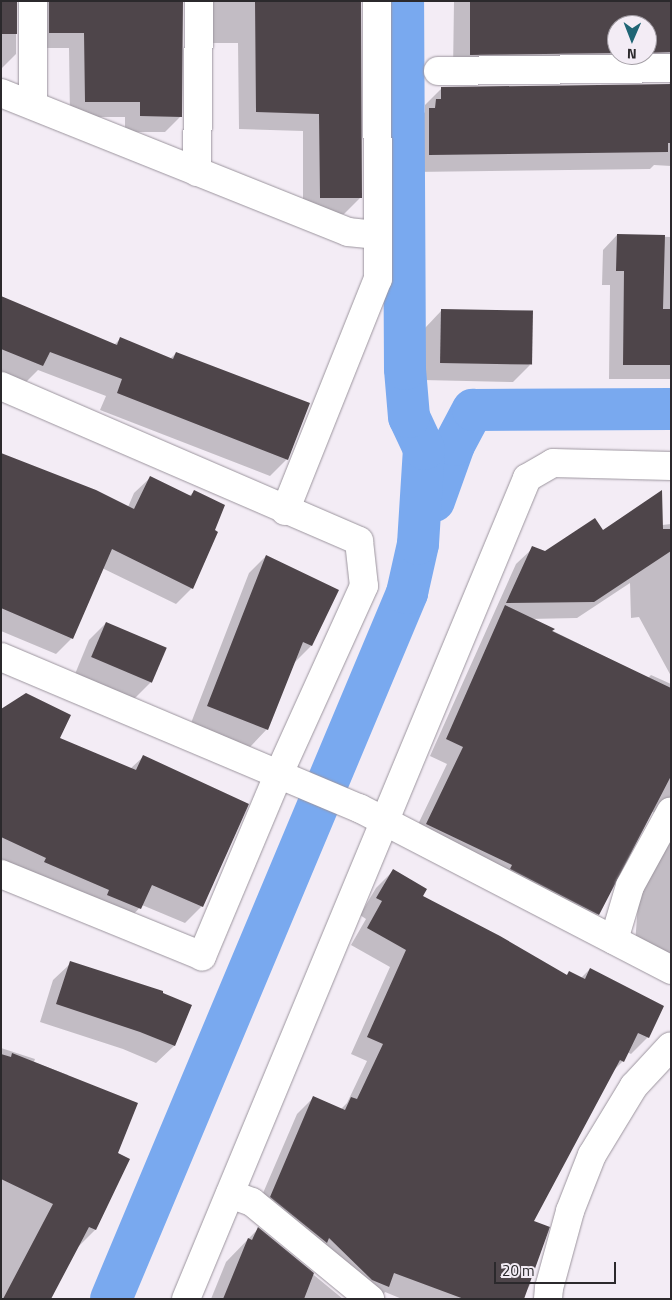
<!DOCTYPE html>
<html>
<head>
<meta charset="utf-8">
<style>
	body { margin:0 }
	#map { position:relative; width:672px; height:1300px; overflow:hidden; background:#f3ecf5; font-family:"Titillium Web",sans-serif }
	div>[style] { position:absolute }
	.shadow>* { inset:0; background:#0003 }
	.canal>* { height:42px; margin:-21px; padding:0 21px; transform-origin:21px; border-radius:21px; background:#79a9ef }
	.building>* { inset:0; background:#4e454a; transform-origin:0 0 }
	.roads { filter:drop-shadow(0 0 1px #9c959e) drop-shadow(0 0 1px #9c959e) }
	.minor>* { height:28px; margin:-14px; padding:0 14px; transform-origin:14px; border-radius:14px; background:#fff }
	span { translate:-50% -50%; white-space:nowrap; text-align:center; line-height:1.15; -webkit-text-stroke:5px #f3ecf5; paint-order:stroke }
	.frame { position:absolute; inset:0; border:2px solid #2b292c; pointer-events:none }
	.north { position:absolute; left:607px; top:15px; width:50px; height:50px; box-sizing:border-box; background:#f3ecf5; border:1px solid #a39ea5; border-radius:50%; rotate:181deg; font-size:14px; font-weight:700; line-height:20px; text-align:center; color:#2b292c }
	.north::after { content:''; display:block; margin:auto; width:18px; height:22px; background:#1f6575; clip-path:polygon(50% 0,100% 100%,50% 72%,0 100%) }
	.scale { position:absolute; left:494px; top:1262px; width:122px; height:22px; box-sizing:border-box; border:2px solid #2b292c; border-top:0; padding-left:6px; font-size:15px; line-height:18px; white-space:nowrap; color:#2b292c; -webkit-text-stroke:4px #f3ecf5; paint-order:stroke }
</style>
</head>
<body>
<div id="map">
	<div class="shadow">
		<div style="clip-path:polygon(1px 1px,16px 1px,16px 54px,1px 69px)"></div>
		<div style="clip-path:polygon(26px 1px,182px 1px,181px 116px,165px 132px,125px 132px,125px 117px,70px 117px,69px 48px,34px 48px)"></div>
		<div style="clip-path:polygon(200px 1px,361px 1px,361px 197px,344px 214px,303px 215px,303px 131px,239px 129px,238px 43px,198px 43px)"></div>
		<div style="clip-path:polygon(evenodd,454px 1px,671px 1px,671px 166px,654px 165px,650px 169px,413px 172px,413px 126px,425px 112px,425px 105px,442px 88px,670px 85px,668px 78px,453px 71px,454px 1px,617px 25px,647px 25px,647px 55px,617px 55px,617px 25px)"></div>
		<div style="clip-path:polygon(617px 235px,671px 237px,671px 379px,609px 379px,610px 285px,602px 285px,603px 250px)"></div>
		<div style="clip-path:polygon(1px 298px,114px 345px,120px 339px,170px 359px,176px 353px,287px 459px,270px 476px,100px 410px,106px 396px,38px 370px,25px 383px,1px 373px)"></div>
		<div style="clip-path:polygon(442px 310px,530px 365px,513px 382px,423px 380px,425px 328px)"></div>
		<div style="clip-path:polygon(1px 454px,128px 507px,134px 493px,151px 477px,189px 496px,194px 492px,192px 588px,176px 604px,102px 568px,72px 638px,56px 654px,1px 631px)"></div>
		<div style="clip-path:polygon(671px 524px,671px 676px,639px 617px,631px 618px,630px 583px,577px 618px,529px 619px,648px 678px,651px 675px,671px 684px,671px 967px,634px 958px,639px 890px,661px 814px,652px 812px,598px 914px,581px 931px,410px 841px,447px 764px,430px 756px,516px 564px,533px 548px,545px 553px,603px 532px)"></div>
		<div style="clip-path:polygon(266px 556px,311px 646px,294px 663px,267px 729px,250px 747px,191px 723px,249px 573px)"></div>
		<div style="clip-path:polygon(106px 623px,151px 682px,134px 699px,75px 674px,89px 640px)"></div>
		<div style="clip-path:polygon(1px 711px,59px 739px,130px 769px,143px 757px,202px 906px,185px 923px,142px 905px,123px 926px,1px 862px)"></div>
		<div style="clip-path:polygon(393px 871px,422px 896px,566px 976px,570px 972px,581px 978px,590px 969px,648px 1037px,631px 1054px,627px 1052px,623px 1061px,612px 1072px,532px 1222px,529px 1281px,531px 1283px,522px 1299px,402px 1299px,385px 1292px,380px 1299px,254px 1214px,297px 1114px,314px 1097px,341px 1109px,347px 1103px,367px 1061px,351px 1054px,390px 967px,351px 945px,366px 919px,360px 915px,376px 888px)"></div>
		<div style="clip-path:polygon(71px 963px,190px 1006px,174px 1046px,156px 1063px,123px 1049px,40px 1022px,53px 980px)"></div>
		<div style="clip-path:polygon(1px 1048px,35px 1059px,34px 1062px,68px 1075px,67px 1078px,117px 1154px,128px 1159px,95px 1230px,78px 1247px,50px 1299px,1px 1299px)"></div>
		<div style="clip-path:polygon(258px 1229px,343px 1299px,211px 1299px,226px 1262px)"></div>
	</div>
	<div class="canal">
		<div style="left:434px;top:501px;width:59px;rotate:-70.3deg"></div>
		<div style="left:454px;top:445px;width:40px;rotate:-62deg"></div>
		<div style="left:473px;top:410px;width:198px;rotate:-0.3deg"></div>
		<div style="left:111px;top:1299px;width:766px;rotate:-67.25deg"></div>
		<div style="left:407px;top:593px;width:50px;rotate:-77.3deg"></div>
		<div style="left:418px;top:544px;width:95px;rotate:-86.4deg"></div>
		<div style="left:424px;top:449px;width:35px;rotate:-115deg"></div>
		<div style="left:409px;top:417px;width:48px;rotate:-94.8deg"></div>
		<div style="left:405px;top:369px;width:368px;rotate:-90.3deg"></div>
	</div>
	<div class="building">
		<div style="left:1px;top:1px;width:16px;height:33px"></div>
		<div style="clip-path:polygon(49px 1px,183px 1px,182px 117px,140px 116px,140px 102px,85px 102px,84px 33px,49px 33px)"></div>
		<div style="clip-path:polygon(255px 1px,361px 1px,362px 198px,320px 198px,319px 114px,256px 112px)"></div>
		<div style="clip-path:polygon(470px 1px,671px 1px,671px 52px,647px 53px,647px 25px,617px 25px,617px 53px,470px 55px)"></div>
		<div style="clip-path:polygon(671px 84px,671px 143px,668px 143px,668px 152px,429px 155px,429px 108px,435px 108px,436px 99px,441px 99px,441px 87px)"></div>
		<div style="clip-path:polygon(617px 234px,665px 235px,663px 309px,671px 309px,671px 365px,623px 365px,624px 271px,616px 271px)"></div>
		<div style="clip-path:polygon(1px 296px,117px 345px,120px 337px,173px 359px,176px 352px,310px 403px,288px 460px,117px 393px,122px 379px,50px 352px,43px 366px,1px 349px)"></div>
		<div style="left:441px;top:309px;width:92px;height:54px;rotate:1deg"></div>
		<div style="clip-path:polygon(1px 453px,96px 490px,134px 509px,150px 476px,191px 496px,194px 490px,225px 505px,215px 530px,218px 532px,193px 589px,112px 549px,73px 639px,1px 608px)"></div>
		<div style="clip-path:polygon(662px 490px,663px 529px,671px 529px,671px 551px,594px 602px,506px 603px,532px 546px,545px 551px,595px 518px,603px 530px)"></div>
		<div style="clip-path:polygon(266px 555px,339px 590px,312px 646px,303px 642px,268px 730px,207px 706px)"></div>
		<div style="clip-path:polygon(505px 605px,555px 629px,552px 631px,671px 688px,671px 776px,599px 915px,510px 869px,512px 865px,426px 824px,463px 747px,446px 739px)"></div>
		<div style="left:106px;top:622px;width:66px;height:38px;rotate:23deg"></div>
		<div style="clip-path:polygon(26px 693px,71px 715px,60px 738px,136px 770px,143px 755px,249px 804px,203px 907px,152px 885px,141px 909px,107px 895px,109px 890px,44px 862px,46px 858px,1px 837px,1px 709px)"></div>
		<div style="clip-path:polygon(393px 869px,427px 889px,423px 896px,500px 936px,567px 975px,569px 971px,585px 979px,590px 968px,664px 1006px,649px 1038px,638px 1033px,624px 1062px,620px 1060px,534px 1221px,550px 1227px,524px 1299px,464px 1299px,394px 1273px,389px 1287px,372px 1280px,329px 1238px,327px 1243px,270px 1197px,313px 1096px,345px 1110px,351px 1097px,357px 1099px,383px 1044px,367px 1037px,406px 950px,367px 928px,382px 901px,376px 898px)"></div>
		<div style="clip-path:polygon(70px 961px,163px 991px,163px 993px,192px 1005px,175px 1046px,140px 1032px,56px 1004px)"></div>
		<div style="clip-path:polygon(12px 1053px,138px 1103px,118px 1153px,130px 1159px,96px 1230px,89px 1227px,51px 1299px,3px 1299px,53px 1204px,1px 1179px,1px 1054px,11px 1057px)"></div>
		<div style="clip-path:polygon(258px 1227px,314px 1273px,304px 1299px,223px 1299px,248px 1238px,252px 1240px)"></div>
	</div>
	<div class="roads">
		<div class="minor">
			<div style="left:438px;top:71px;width:233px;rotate:-0.7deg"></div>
			<div style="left:1px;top:93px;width:374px;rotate:21.8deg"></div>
			<div style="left:348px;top:232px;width:30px;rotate:6deg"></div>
			<div style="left:33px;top:105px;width:104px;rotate:-90deg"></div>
			<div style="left:197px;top:172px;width:171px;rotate:-89.3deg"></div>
			<div style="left:1px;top:386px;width:390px;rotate:23.4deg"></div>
			<div style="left:359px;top:541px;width:45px;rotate:83.7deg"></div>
			<div style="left:364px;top:586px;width:205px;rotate:114.4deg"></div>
			<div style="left:279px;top:773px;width:199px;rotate:112.8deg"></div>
			<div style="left:202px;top:956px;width:217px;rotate:-157.8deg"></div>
			<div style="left:285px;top:511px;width:250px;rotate:-68.2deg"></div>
			<div style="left:378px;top:279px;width:278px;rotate:-90.2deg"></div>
			<div style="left:1px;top:657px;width:389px;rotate:22.9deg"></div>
			<div style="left:359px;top:808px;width:352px;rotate:27.4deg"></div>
			<div style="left:614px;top:940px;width:56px;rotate:-73.5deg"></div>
			<div style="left:630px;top:886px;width:85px;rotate:-61.3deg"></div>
			<div style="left:230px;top:1194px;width:23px;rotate:20deg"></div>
			<div style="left:252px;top:1202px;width:153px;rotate:39.4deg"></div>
			<div style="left:186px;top:1299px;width:889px;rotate:-67.44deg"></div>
			<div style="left:527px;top:478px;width:30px;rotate:-30deg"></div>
			<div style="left:553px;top:463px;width:118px;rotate:1.5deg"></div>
			<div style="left:548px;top:1299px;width:11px;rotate:-85deg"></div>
			<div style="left:549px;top:1288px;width:80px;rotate:-74.7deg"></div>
			<div style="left:570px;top:1211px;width:60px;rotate:-68.6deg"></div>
			<div style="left:592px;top:1155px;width:81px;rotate:-58.7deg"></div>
			<div style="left:634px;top:1086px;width:54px;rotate:-47.2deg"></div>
		</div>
	</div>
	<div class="frame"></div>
	<div class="north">N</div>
	<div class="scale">20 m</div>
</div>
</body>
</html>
